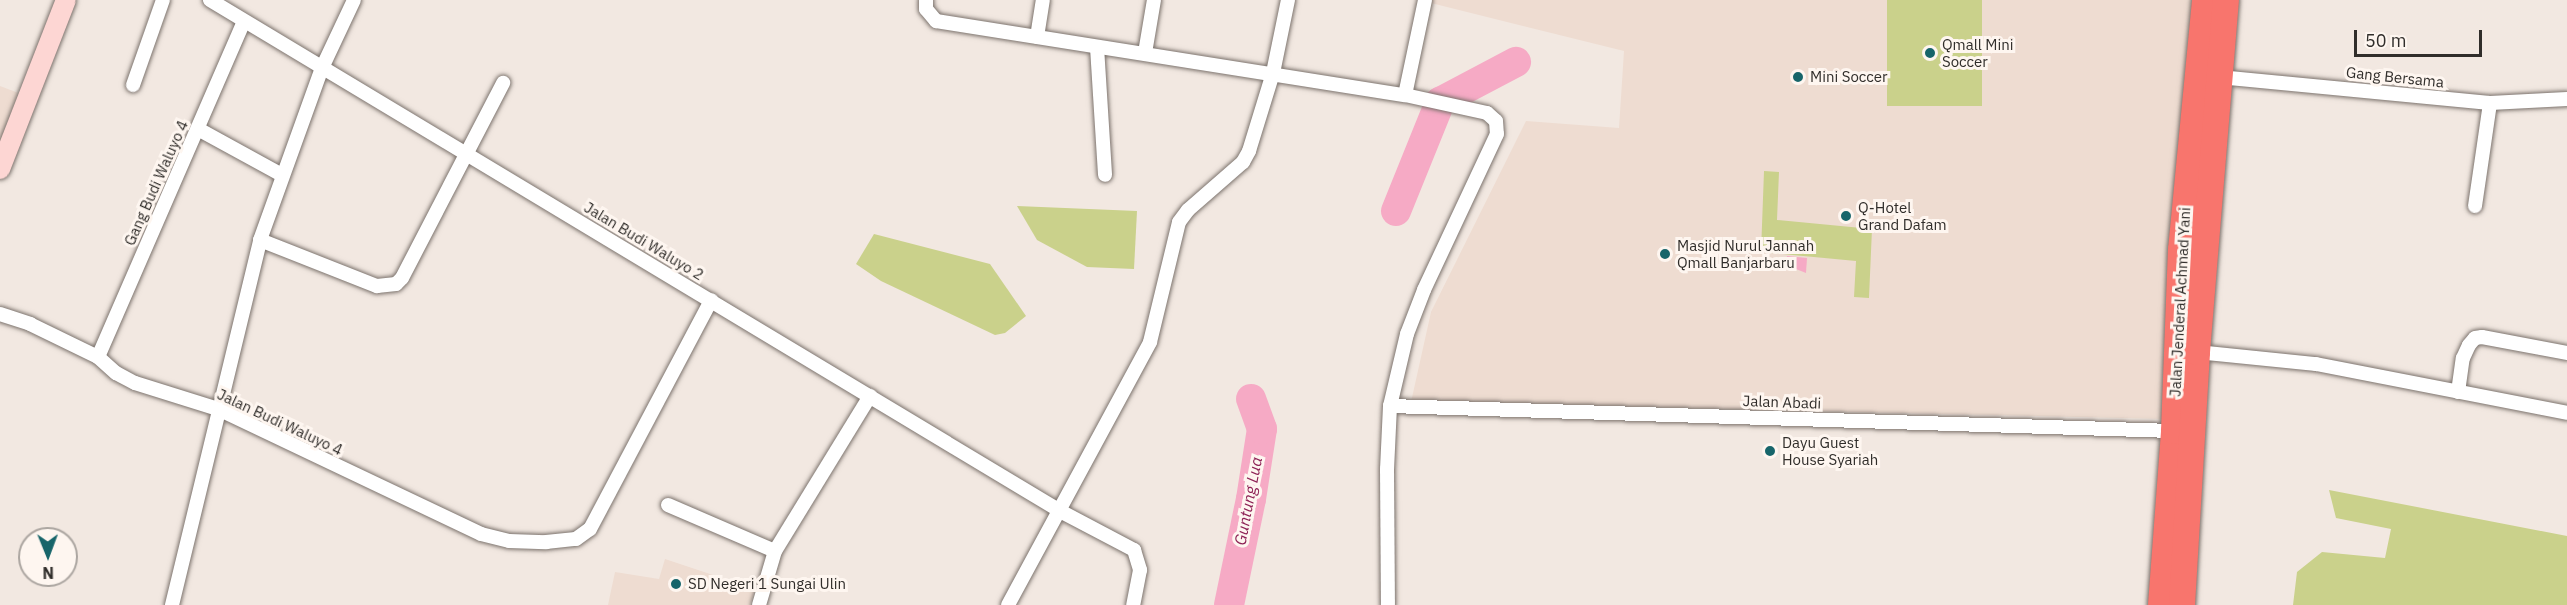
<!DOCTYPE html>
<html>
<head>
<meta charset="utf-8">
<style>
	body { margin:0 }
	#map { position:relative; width:2567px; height:605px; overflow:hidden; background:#f2e8e1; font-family:"IBM Plex Sans",sans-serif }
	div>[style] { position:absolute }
	.built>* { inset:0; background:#eedcd1 }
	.green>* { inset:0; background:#cad18b; transform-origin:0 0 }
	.water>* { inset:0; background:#f6aac5 }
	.river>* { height:30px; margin:-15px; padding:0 15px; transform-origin:15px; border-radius:15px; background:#f6aac5 }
	.roads { filter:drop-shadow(0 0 2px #7c736d) drop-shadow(0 0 2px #7c736d) }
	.street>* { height:14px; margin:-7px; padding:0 7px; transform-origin:7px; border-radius:7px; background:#fff }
	.secondary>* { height:20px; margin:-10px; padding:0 10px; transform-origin:10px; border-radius:10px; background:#fdd6d3 }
	.highway>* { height:26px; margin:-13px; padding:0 13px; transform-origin:13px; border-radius:13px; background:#f8756d }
	.dots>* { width:16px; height:16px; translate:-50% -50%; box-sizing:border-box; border:3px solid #fef6f0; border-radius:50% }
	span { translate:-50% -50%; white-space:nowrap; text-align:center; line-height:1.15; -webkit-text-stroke:6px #fef6f0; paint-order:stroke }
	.poi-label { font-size:15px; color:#302d2a }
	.left { translate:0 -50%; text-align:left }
	.street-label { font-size:15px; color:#302d2a }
	.water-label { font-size:16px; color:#8e2256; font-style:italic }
	.north { position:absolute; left:18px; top:527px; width:60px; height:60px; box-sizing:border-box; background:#fef6f0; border:2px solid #aca6a1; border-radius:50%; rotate:179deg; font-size:16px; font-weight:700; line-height:24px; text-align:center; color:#302d2a }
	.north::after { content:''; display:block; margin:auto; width:21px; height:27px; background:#17656a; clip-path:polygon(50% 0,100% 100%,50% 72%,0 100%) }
	.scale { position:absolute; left:2354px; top:30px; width:128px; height:27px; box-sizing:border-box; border:3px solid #302d2a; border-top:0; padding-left:8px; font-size:18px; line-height:21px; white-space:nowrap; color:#302d2a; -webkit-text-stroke:4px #fef6f0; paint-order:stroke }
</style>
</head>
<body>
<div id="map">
	<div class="built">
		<div style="clip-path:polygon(1432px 0,2195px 0,2168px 419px,1411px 402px,1431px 312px,1526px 121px,1619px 128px,1624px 51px,1431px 3px)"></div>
		<div style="clip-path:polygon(0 86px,21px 94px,0 149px)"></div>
		<div style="clip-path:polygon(665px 559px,755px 589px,750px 605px,608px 605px,615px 572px,659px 579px)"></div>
	</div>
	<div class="green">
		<div style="left:1887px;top:0;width:95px;height:106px"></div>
		<div style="clip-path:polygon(1764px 171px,1779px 172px,1777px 220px,1872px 229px,1869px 298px,1854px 297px,1856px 261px,1761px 252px)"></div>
		<div style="clip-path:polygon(1017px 206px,1137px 211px,1134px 269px,1087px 267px,1037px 240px)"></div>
		<div style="clip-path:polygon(874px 234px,990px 264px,1026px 316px,1005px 333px,995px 335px,881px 281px,856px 264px)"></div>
		<div style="clip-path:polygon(2329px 490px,2567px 536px,2567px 605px,2293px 605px,2297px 572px,2322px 552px,2385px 558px,2391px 529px,2336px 518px)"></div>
	</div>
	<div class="water">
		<div style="clip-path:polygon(1787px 256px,1807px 258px,1806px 273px,1786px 265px)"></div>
	</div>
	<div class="river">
		<div style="left:1396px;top:211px;width:118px;rotate:-68deg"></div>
		<div style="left:1440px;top:102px;width:86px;rotate:-27.8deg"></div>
		<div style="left:1229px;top:605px;width:108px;rotate:-78.3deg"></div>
		<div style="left:1251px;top:499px;width:71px;rotate:-81.1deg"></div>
		<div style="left:1262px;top:429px;width:32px;rotate:-110deg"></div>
	</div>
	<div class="roads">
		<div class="street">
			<div style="left:210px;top:0;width:992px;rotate:31.01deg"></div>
			<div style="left:1060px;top:511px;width:84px;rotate:27.8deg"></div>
			<div style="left:1134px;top:550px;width:21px;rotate:73deg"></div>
			<div style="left:1140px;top:570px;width:36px;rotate:101deg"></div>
			<div style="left:926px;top:0;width:9px;rotate:90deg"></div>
			<div style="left:926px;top:9px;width:16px;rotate:50deg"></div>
			<div style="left:936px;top:21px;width:475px;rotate:9deg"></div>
			<div style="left:1405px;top:95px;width:84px;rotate:12.4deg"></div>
			<div style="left:1487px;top:113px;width:12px;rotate:42deg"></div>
			<div style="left:1496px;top:121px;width:13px;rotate:86deg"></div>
			<div style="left:1497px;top:134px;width:172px;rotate:115.1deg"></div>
			<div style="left:1424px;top:290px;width:47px;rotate:111.1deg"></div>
			<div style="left:1407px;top:334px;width:74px;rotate:103.3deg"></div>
			<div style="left:1390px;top:406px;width:63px;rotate:92.7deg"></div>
			<div style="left:1387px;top:469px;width:136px;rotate:89.6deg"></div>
			<div style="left:1037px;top:37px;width:37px;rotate:-81deg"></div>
			<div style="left:1097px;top:47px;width:128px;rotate:86.4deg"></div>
			<div style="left:1145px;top:53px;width:54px;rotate:-80.4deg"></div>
			<div style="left:2219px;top:77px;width:272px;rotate:5.5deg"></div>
			<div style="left:2490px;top:103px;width:77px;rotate:-3deg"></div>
			<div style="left:133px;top:85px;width:90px;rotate:-70.6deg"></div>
			<div style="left:1405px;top:95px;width:97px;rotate:-78.1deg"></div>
			<div style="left:198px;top:129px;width:96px;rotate:28.7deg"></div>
			<div style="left:2475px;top:206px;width:104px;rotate:-81.7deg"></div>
			<div style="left:260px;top:240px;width:126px;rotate:21.5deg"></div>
			<div style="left:377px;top:286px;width:19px;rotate:-6deg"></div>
			<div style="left:396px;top:284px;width:8px;rotate:-45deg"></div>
			<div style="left:402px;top:278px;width:220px;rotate:-62.6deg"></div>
			<div style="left:0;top:314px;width:32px;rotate:18deg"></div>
			<div style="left:30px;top:324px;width:76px;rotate:25.9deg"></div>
			<div style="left:98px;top:357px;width:24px;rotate:42deg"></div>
			<div style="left:116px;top:373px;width:21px;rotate:28deg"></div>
			<div style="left:135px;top:383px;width:87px;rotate:17.4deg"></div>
			<div style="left:218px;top:409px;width:291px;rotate:25.4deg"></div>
			<div style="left:481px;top:534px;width:29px;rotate:14deg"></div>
			<div style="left:509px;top:541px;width:37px;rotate:2deg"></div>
			<div style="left:546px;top:542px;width:30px;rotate:-6deg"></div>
			<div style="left:576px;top:539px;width:17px;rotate:-36deg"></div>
			<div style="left:590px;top:529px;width:259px;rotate:-62.1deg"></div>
			<div style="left:2197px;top:352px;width:120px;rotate:5.8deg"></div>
			<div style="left:2316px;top:364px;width:256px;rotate:11deg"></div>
			<div style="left:98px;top:357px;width:365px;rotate:-66.5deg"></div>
			<div style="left:2458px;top:392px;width:34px;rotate:-82deg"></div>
			<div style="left:2463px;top:358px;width:14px;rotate:-65deg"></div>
			<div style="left:2469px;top:345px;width:9px;rotate:-49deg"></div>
			<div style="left:2475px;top:338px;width:7px;rotate:-8deg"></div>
			<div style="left:2482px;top:337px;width:86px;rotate:10.7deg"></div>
			<div style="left:1390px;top:406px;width:784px;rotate:1.83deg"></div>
			<div style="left:668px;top:505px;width:116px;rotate:23.3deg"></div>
			<div style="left:172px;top:605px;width:375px;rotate:-76.4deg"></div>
			<div style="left:260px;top:240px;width:183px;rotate:-70.2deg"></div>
			<div style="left:322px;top:68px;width:75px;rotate:-64.8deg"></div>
			<div style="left:759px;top:605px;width:56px;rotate:-73.5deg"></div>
			<div style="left:775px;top:551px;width:182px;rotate:-58.5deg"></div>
			<div style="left:1008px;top:605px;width:299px;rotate:-61.6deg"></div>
			<div style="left:1150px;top:342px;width:123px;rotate:-76.4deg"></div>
			<div style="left:1179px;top:222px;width:15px;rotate:-53deg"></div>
			<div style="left:1188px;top:210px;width:73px;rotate:-41.1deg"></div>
			<div style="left:1243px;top:162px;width:13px;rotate:-61deg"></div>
			<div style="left:1249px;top:151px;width:82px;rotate:-72.9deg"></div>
			<div style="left:1273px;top:73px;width:75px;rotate:-78.4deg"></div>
		</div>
		<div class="secondary">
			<div style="left:0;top:169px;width:181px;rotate:-68.7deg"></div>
		</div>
		<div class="highway">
			<div style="left:2161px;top:605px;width:174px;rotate:-85.7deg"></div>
			<div style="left:2174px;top:431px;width:181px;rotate:-87.8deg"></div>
			<div style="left:2181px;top:250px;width:251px;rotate:-84.5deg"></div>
			<div style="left:2182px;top:605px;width:253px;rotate:-86.6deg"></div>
			<div style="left:2197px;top:352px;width:353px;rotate:-85.3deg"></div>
		</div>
	</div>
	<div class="dots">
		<div style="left:1930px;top:53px;background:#17656a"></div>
		<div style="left:1798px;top:77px;background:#17656a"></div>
		<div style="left:1846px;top:216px;background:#17656a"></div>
		<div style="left:1665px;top:254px;background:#17656a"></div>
		<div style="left:1770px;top:451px;background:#17656a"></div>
		<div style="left:676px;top:584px;background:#17656a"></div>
	</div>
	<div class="poi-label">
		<span class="left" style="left:1942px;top:53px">Qmall Mini<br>Soccer</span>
		<span class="left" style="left:1810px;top:77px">Mini Soccer</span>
		<span class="left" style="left:1858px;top:216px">Q-Hotel<br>Grand Dafam</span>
		<span class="left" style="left:1677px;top:254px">Masjid Nurul Jannah<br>Qmall Banjarbaru</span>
		<span class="left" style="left:1782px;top:451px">Dayu Guest<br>House Syariah</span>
		<span class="left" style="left:688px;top:584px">SD Negeri 1 Sungai Ulin</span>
	</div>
	<div class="street-label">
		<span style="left:2395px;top:77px;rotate:6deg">Gang Bersama</span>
		<span style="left:156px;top:183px;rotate:-66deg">Gang Budi Waluyo 4</span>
		<span style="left:644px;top:241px;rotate:31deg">Jalan Budi Waluyo 2</span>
		<span style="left:2180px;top:302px;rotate:-87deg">Jalan Jenderal Achmad Yani</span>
		<span style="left:1782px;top:402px;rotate:2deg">Jalan Abadi</span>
		<span style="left:280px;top:422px;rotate:25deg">Jalan Budi Waluyo 4</span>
	</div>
	<div class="water-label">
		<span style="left:1248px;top:501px;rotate:-79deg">Guntung Lua</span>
	</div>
	<div class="north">N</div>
	<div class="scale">50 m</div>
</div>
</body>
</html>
